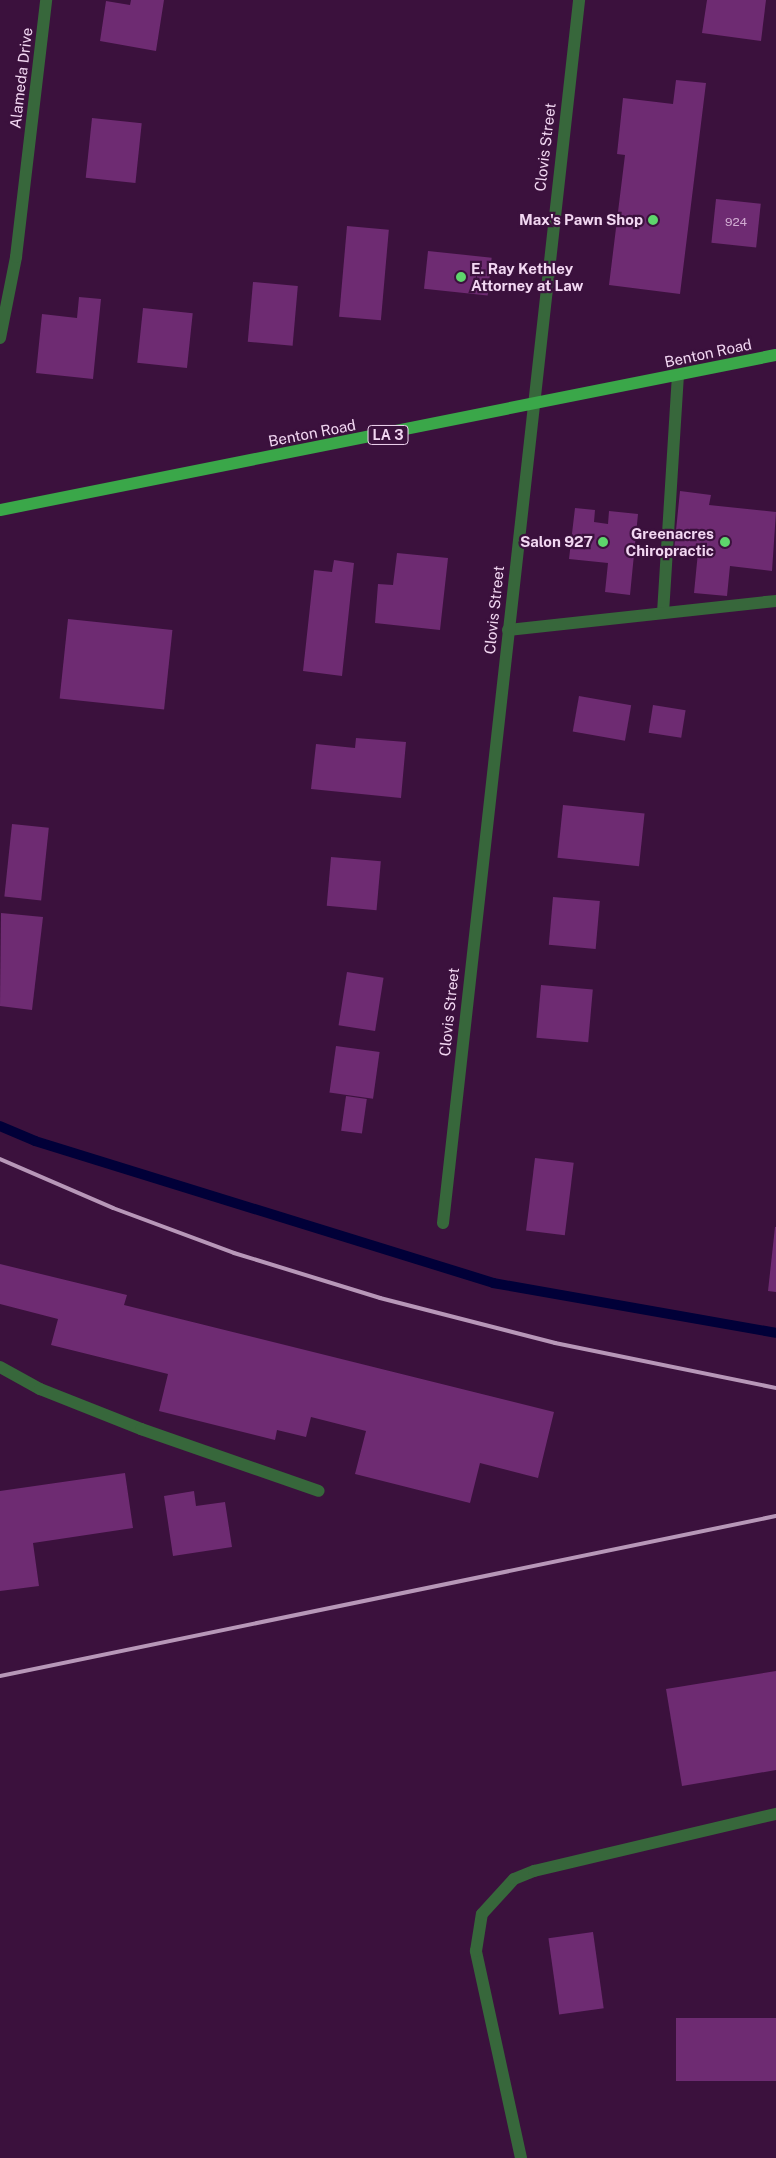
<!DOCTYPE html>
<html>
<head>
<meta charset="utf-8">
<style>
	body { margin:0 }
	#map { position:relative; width:776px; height:2158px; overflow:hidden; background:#3b113d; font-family:"Public Sans",sans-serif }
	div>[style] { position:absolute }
	.stream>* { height:10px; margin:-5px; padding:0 5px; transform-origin:5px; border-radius:5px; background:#010038 }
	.building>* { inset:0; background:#6e2b72; transform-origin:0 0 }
	.lane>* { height:12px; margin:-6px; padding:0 6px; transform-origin:6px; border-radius:6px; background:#37673b }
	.street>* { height:12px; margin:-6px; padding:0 6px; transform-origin:6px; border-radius:6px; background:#37673b }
	.primary>* { height:12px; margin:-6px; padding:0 6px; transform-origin:6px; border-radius:6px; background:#3aa749 }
	.rail>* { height:4px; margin:-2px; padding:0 2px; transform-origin:2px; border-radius:2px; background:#b797b8 }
	.dots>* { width:14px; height:14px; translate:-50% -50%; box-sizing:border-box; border:2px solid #3b113d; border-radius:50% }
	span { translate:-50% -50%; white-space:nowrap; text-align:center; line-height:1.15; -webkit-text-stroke:4.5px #3b113d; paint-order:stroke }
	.number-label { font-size:12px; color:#d1acd2 }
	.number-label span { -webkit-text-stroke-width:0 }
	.shield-label span { padding:1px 4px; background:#3b113d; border:1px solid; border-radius:4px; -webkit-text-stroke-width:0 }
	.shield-label { font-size:14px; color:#f2d7f2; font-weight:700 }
	.street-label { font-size:15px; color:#f2d7f2 }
	.poi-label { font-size:15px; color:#f2d7f2; font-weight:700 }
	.right { translate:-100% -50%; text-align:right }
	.left { translate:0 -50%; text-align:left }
</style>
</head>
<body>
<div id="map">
	<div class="stream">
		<div style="left:0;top:1126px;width:38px;rotate:23deg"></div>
		<div style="left:35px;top:1141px;width:480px;rotate:17.2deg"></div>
		<div style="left:493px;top:1283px;width:287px;rotate:10deg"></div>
	</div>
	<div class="building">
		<div style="clip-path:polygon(131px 0,164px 0,156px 51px,100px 41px,106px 1px,130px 5px)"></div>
		<div style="clip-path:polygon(707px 0,766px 0,761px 41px,702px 33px)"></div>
		<div style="clip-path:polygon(676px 80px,706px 83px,680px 294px,609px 285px,625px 155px,617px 154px,623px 98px,673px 104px)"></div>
		<div style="left:92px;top:118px;width:50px;height:60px;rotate:6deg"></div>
		<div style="left:716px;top:199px;width:45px;height:44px;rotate:6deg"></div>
		<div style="left:347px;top:226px;width:42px;height:91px;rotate:5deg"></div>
		<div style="left:428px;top:251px;width:64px;height:38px;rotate:6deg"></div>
		<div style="left:253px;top:282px;width:45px;height:60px;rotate:5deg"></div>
		<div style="clip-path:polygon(79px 297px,101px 299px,93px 379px,36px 373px,42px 314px,77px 318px)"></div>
		<div style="left:143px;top:308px;width:50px;height:55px;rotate:6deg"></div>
		<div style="clip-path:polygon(680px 491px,711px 495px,709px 505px,776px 512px,772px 571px,730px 566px,727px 596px,694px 593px,698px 552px,674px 550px)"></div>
		<div style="clip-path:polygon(575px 508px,595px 510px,594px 522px,608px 524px,609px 511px,638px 514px,630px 595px,605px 592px,608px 563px,569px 559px)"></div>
		<div style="clip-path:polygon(397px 553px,448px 558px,440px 630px,375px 623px,378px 584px,393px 585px)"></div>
		<div style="clip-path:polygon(334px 560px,354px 563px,342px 676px,303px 671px,314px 570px,332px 572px)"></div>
		<div style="left:68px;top:619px;width:105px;height:80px;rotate:6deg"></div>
		<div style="left:579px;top:696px;width:53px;height:36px;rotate:10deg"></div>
		<div style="left:653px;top:705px;width:33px;height:28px;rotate:9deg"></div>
		<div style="clip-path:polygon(356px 738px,406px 742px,401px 798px,311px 789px,316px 744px,355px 748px)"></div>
		<div style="left:563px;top:805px;width:82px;height:53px;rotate:6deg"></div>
		<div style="left:12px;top:824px;width:37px;height:73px;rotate:6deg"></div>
		<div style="left:331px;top:857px;width:50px;height:49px;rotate:5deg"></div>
		<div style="left:553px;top:897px;width:47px;height:48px;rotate:5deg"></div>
		<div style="clip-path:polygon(1px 913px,43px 917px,32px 1010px,0 1006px)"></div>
		<div style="left:347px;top:972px;width:37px;height:54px;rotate:9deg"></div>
		<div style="left:541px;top:985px;width:52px;height:53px;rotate:5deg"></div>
		<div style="left:336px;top:1046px;width:44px;height:47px;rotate:8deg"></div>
		<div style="left:346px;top:1096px;width:21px;height:35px;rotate:8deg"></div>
		<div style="left:535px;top:1158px;width:39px;height:73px;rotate:7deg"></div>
		<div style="clip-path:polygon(775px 1227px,776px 1227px,776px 1292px,768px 1291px)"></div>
		<div style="clip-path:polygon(0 1264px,127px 1295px,124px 1305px,554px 1412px,538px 1478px,480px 1463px,470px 1503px,355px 1474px,366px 1431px,311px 1417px,306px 1437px,277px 1430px,275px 1440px,159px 1411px,168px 1374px,51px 1345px,58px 1319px,0 1304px)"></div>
		<div style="clip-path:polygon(125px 1473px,133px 1528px,33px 1543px,39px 1586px,0 1591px,0 1491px)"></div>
		<div style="clip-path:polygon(194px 1491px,196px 1506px,225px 1502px,232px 1547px,173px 1556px,164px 1496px)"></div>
		<div style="clip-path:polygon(776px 1671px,776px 1770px,682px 1786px,666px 1689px)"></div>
		<div style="left:593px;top:1932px;width:77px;height:45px;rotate:82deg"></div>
		<div style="left:776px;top:2018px;width:63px;height:100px;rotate:90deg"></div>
	</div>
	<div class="lane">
		<div style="left:663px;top:613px;width:237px;rotate:-86.4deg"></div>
		<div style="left:508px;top:630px;width:270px;rotate:-6.2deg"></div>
		<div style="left:0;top:1367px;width:46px;rotate:28.8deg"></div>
		<div style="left:40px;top:1389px;width:109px;rotate:21.6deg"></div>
		<div style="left:141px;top:1429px;width:188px;rotate:19.2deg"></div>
		<div style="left:521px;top:2158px;width:212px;rotate:-102.3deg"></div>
		<div style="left:476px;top:1951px;width:37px;rotate:-81deg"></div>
		<div style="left:482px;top:1914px;width:47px;rotate:-47.6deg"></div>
		<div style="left:514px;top:1879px;width:22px;rotate:-22deg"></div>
		<div style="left:534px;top:1871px;width:249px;rotate:-13.3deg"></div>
	</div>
	<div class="street">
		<div style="left:0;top:338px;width:83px;rotate:-78.8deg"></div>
		<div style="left:16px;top:257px;width:259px;rotate:-83.3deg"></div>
		<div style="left:443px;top:1223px;width:1231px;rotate:-83.65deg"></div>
	</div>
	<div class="primary">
		<div style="left:0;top:510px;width:791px;rotate:-11.3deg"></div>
	</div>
	<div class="rail">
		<div style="left:0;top:1159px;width:123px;rotate:23.4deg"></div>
		<div style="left:113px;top:1208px;width:129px;rotate:20.4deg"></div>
		<div style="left:234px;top:1253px;width:153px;rotate:17.1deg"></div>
		<div style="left:380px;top:1298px;width:181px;rotate:14.4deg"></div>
		<div style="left:555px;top:1343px;width:226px;rotate:11.5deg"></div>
		<div style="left:0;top:1676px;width:792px;rotate:-11.65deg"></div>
	</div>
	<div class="dots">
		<div style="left:653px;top:220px;background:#5ed56c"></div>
		<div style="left:461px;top:277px;background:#5ed56c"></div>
		<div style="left:603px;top:542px;background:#5ed56c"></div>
		<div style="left:725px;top:542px;background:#5ed56c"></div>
	</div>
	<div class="number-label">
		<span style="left:736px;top:223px">924</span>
	</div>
	<div class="shield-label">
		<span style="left:388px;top:435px">LA 3</span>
	</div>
	<div class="street-label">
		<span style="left:21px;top:78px;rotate:-83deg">Alameda Drive</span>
		<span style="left:545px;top:147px;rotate:-83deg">Clovis Street</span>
		<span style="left:708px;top:353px;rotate:-12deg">Benton Road</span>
		<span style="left:312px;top:433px;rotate:-11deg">Benton Road</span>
		<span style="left:494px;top:610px;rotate:-84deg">Clovis Street</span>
		<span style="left:449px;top:1012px;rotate:-84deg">Clovis Street</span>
	</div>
	<div class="poi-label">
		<span class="right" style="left:643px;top:220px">Max's Pawn Shop</span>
		<span class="left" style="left:471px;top:277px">E. Ray Kethley<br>Attorney at Law</span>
		<span class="right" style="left:714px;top:542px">Greenacres<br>Chiropractic</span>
		<span class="right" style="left:593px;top:542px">Salon 927</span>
	</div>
</div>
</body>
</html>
